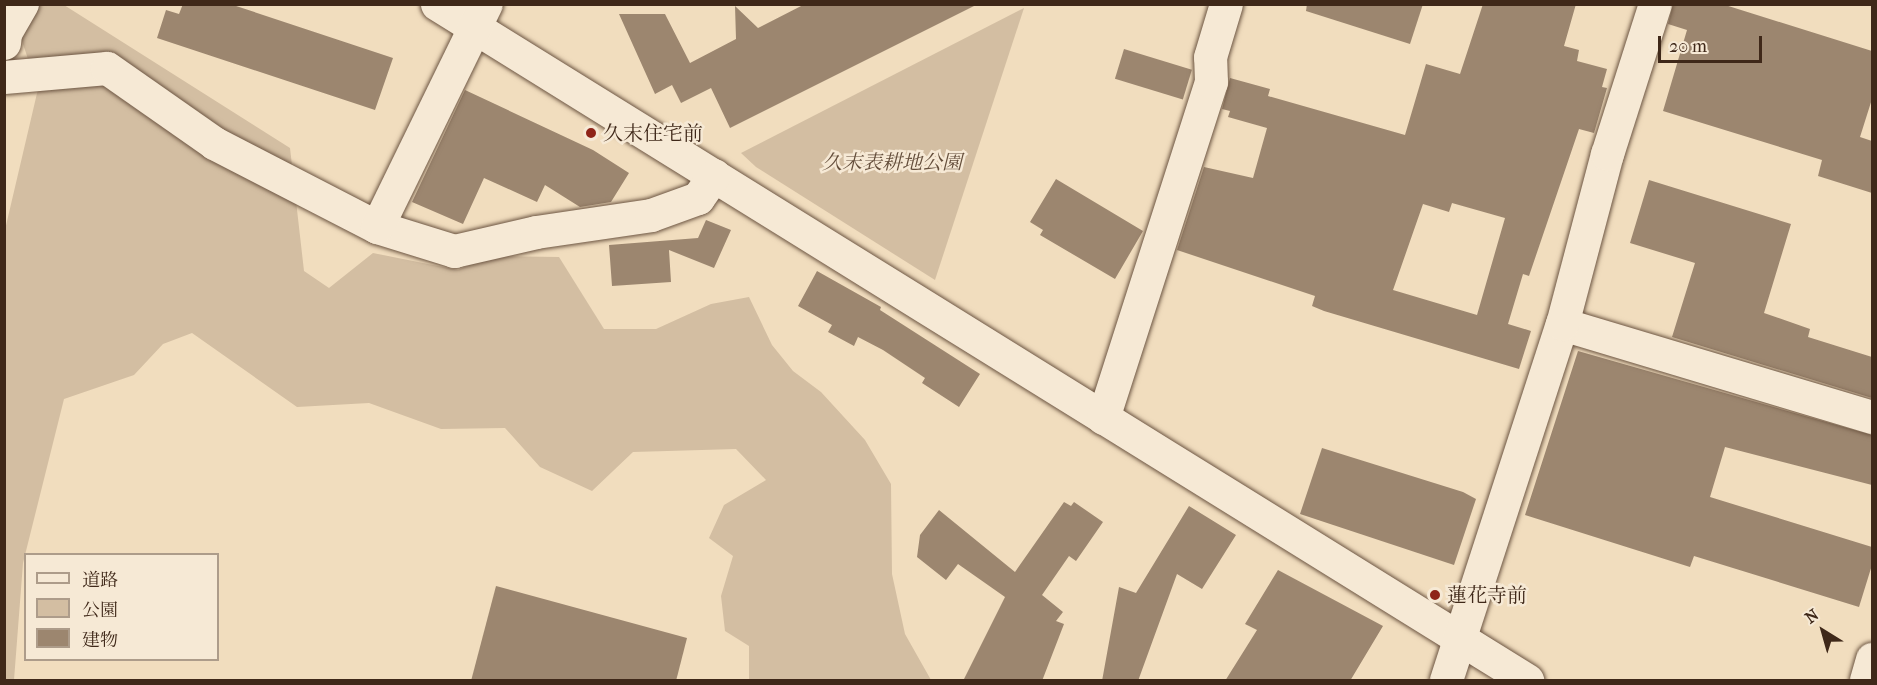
<!DOCTYPE html>
<html>
<head>
<meta charset="utf-8">
<style>
	body { margin:0 }
	#map { position:relative; width:1877px; height:685px; overflow:hidden; background:#f1ddbe; font-family:"IM FELL French Canon","Noto Serif JP",serif }
	div>[style] { position:absolute }
	.green>* { inset:0; background:#d3bea2 }
	.building>* { inset:0; background:#9c866f; transform-origin:0 0 }
	.roads { filter:drop-shadow(0 0 2px #6c5542) drop-shadow(0 0 2px #6c5542) }
	.minor>* { height:33px; margin:-16.5px; padding:0 16.5px; transform-origin:16.5px; border-radius:16.5px; background:#f6e9d5 }
	.dots>* { width:16px; height:16px; translate:-50% -50%; box-sizing:border-box; border:3px solid #f6e9d5; border-radius:50% }
	span { translate:-50% -50%; white-space:nowrap; text-align:center; line-height:1.15; -webkit-text-stroke:5px #f6e9d5; paint-order:stroke }
	.poi-label { font-size:20px; color:#3f2819 }
	.left { translate:0 -50%; text-align:left }
	.park-label { font-size:20px; color:#644e3b; font-style:italic }
	.frame { position:absolute; inset:0; border:6px solid #3f2819; pointer-events:none }
	.legend { position:absolute; left:24px; top:553px; width:195px; height:108px; box-sizing:border-box; background:#f6e9d5; border:2px solid #ad9c8a; margin:0; padding:8px 10px; list-style:none; font-size:18px; color:#3f2819 }
	.legend li { display:flex; align-items:center; gap:12px; height:30px }
	.legend b { width:30px; border:2px solid #ad9c8a }
	.north { position:absolute; left:1793px; top:601px; width:60px; height:60px; -webkit-text-stroke:4px #f6e9d5; paint-order:stroke; rotate:323deg; font-size:16px; font-weight:700; line-height:24px; text-align:center; color:#3f2819 }
	.north::after { content:''; display:block; margin:auto; width:21px; height:27px; background:#3f2819; clip-path:polygon(50% 0,100% 100%,50% 72%,0 100%) }
	.scale { position:absolute; left:1658px; top:36px; width:104px; height:27px; box-sizing:border-box; border:3px solid #3f2819; border-top:0; padding-left:8px; font-size:18px; line-height:21px; white-space:nowrap; color:#3f2819; -webkit-text-stroke:4px #f6e9d5; paint-order:stroke }
</style>
</head>
<body>
<div id="map">
	<div class="green">
		<div style="clip-path:polygon(24px 4px,64px 5px,290px 148px,304px 271px,329px 288px,373px 253px,458px 270px,490px 256px,559px 257px,604px 329px,656px 329px,711px 304px,749px 297px,772px 345px,793px 371px,821px 392px,865px 440px,891px 484px,892px 574px,905px 634px,931px 680px,749px 680px,749px 646px,725px 631px,721px 596px,733px 556px,709px 538px,724px 505px,766px 480px,736px 449px,633px 452px,592px 491px,540px 467px,505px 428px,441px 429px,369px 403px,297px 407px,192px 333px,163px 344px,134px 375px,64px 399px,23px 563px,14px 680px,5px 680px,4px 234px,38px 89px,12px 11px)"></div>
		<div style="clip-path:polygon(1024px 8px,935px 280px,756px 167px,741px 153px)"></div>
	</div>
	<div class="building">
		<div style="clip-path:polygon(183px 4px,230px 4px,393px 58px,375px 110px,157px 38px,166px 10px,179px 14px)"></div>
		<div style="clip-path:polygon(805px 4px,978px 4px,730px 128px,711px 88px,681px 103px,672px 85px,655px 94px,619px 14px,665px 14px,690px 63px,736px 39px,735px 6px,758px 28px)"></div>
		<div style="clip-path:polygon(1307px 4px,1423px 4px,1410px 44px,1306px 11px)"></div>
		<div style="clip-path:polygon(evenodd,1483px 4px,1576px 4px,1564px 46px,1579px 50px,1577px 61px,1607px 69px,1602px 87px,1607px 88px,1594px 133px,1579px 129px,1529px 276px,1523px 274px,1508px 324px,1531px 331px,1519px 369px,1324px 311px,1312px 306px,1315px 296px,1177px 250px,1204px 167px,1253px 178px,1267px 128px,1228px 117px,1230px 111px,1222px 109px,1230px 78px,1270px 89px,1268px 96px,1405px 135px,1426px 64px,1460px 74px,1483px 4px,1452px 203px,1505px 218px,1477px 315px,1393px 290px,1423px 204px,1449px 212px,1452px 203px)"></div>
		<div style="clip-path:polygon(1673px 4px,1722px 4px,1872px 51px,1872px 99px,1860px 137px,1872px 141px,1872px 193px,1818px 176px,1822px 160px,1663px 111px,1687px 30px,1668px 24px)"></div>
		<div style="left:1124px;top:49px;width:71px;height:31px;rotate:17deg"></div>
		<div style="clip-path:polygon(465px 90px,593px 150px,629px 173px,611px 202px,580px 207px,545px 185px,537px 202px,484px 178px,463px 224px,412px 202px)"></div>
		<div style="clip-path:polygon(1056px 179px,1143px 231px,1115px 279px,1040px 235px,1043px 230px,1030px 222px)"></div>
		<div style="clip-path:polygon(1649px 180px,1791px 224px,1764px 313px,1810px 329px,1808px 337px,1872px 357px,1872px 398px,1672px 337px,1695px 263px,1630px 243px)"></div>
		<div style="clip-path:polygon(706px 220px,731px 230px,714px 268px,669px 250px,671px 282px,612px 286px,609px 245px,698px 238px)"></div>
		<div style="clip-path:polygon(817px 271px,881px 307px,880px 310px,980px 374px,959px 407px,922px 383px,925px 378px,883px 350px,858px 337px,854px 346px,828px 332px,832px 325px,798px 306px)"></div>
		<div style="clip-path:polygon(1578px 351px,1872px 435px,1872px 485px,1725px 447px,1710px 497px,1872px 547px,1872px 565px,1859px 607px,1694px 556px,1690px 567px,1525px 515px)"></div>
		<div style="clip-path:polygon(1322px 448px,1463px 492px,1476px 499px,1454px 565px,1300px 514px)"></div>
		<div style="clip-path:polygon(1064px 502px,1071px 506px,1074px 502px,1103px 522px,1076px 561px,1069px 556px,1042px 595px,1063px 612px,1056px 621px,1064px 624px,1042px 681px,963px 681px,1005px 597px,958px 564px,946px 580px,917px 557px,920px 535px,939px 510px,1015px 572px)"></div>
		<div style="clip-path:polygon(1189px 506px,1236px 535px,1202px 589px,1177px 574px,1138px 681px,1102px 681px,1119px 587px,1136px 593px)"></div>
		<div style="clip-path:polygon(1278px 570px,1383px 626px,1350px 681px,1225px 681px,1257px 630px,1245px 624px)"></div>
		<div style="clip-path:polygon(496px 586px,687px 638px,676px 681px,471px 681px)"></div>
	</div>
	<div class="roads">
		<div class="minor">
			<div style="left:437px;top:4px;width:1283px;rotate:31.81deg"></div>
			<div style="left:4px;top:43px;width:10px;rotate:-84deg"></div>
			<div style="left:5px;top:33px;width:34px;rotate:-60deg"></div>
			<div style="left:4px;top:77px;width:103px;rotate:-5deg"></div>
			<div style="left:107px;top:68px;width:131px;rotate:35deg"></div>
			<div style="left:214px;top:143px;width:183px;rotate:27.3deg"></div>
			<div style="left:377px;top:227px;width:81px;rotate:17.3deg"></div>
			<div style="left:454px;top:251px;width:84px;rotate:-13deg"></div>
			<div style="left:536px;top:232px;width:116px;rotate:-8.4deg"></div>
			<div style="left:651px;top:215px;width:50px;rotate:-19.9deg"></div>
			<div style="left:698px;top:198px;width:28px;rotate:-55deg"></div>
			<div style="left:377px;top:227px;width:248px;rotate:-64deg"></div>
			<div style="left:1562px;top:324px;width:324px;rotate:16.7deg"></div>
			<div style="left:1103px;top:418px;width:353px;rotate:-72.2deg"></div>
			<div style="left:1211px;top:82px;width:25px;rotate:-92deg"></div>
			<div style="left:1210px;top:57px;width:55px;rotate:-73.2deg"></div>
			<div style="left:1446px;top:680px;width:374px;rotate:-72deg"></div>
			<div style="left:1562px;top:324px;width:176px;rotate:-75.2deg"></div>
			<div style="left:1607px;top:154px;width:157px;rotate:-72.3deg"></div>
			<div style="left:1866px;top:680px;width:22px;rotate:-74deg"></div>
		</div>
	</div>
	<div class="dots">
		<div style="left:591px;top:133px;background:#8f2418"></div>
		<div style="left:1435px;top:595px;background:#8f2418"></div>
	</div>
	<div class="poi-label">
		<span class="left" style="left:603px;top:133px">久末住宅前</span>
		<span class="left" style="left:1447px;top:595px">蓮花寺前</span>
	</div>
	<div class="park-label">
		<span style="left:892px;top:162px">久末表耕地公園</span>
	</div>
	<div class="frame"></div>
	<ul class="legend">
	<li><b style="height:8px;background:#f6e9d5"></b>道路</li>
	<li><b style="height:16px;background:#d3bea2"></b>公園</li>
	<li><b style="height:16px;background:#9c866f"></b>建物</li>
	</ul>
	<div class="north">N</div>
	<div class="scale">20 m</div>
</div>
</body>
</html>
